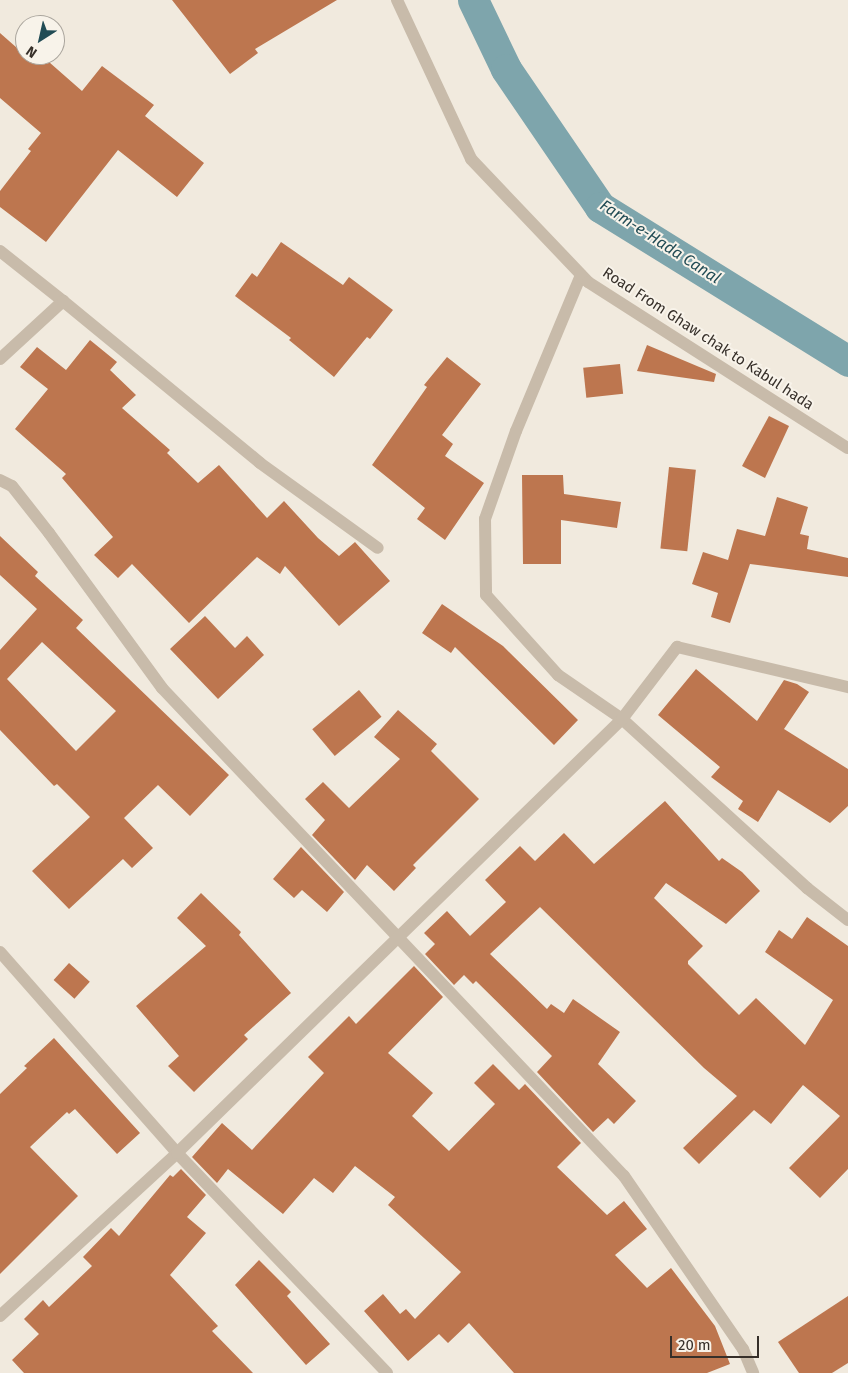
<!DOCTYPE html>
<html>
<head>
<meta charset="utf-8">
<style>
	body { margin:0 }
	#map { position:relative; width:848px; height:1373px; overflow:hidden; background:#f1eade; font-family:"Fira Sans",sans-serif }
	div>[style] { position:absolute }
	.canal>* { height:31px; margin:-15.5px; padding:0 15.5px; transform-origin:15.5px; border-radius:15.5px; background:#7ea5ac }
	.building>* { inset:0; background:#bd764f; transform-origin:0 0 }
	.minor>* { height:12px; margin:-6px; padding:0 6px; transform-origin:6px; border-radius:6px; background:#c8bbaa }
	.tertiary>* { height:12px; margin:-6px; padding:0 6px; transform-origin:6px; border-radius:6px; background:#c8bbaa }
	span { translate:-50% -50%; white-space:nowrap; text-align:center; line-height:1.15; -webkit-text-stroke:4px #f8f3ea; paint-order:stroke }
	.street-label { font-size:15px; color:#362f29 }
	.water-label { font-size:16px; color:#224c55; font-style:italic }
	.north { position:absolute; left:15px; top:15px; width:50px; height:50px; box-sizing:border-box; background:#f8f3ea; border:1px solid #aaa59d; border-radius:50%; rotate:215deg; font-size:14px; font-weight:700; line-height:20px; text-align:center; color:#362f29 }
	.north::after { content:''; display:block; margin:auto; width:18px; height:22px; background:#224c55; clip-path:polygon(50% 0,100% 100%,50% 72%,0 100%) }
	.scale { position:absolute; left:670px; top:1336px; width:89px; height:22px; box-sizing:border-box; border:2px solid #362f29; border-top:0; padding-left:6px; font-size:15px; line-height:18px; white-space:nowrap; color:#362f29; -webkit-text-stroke:4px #f8f3ea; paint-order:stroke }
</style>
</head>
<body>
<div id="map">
	<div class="canal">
		<div style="left:473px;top:0;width:76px;rotate:64.4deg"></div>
		<div style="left:506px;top:69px;width:167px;rotate:55.7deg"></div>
		<div style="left:600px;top:207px;width:292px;rotate:31.8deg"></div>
	</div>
	<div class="building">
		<div style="clip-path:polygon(172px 0,337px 0,255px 49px,258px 53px,230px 74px)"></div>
		<div style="clip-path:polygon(0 33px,25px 55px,41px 55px,82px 91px,102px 66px,154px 105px,145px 116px,204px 163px,177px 197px,118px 150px,46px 242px,0 207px,0 191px,31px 151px,28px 149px,41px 133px,0 98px)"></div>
		<div style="clip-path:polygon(281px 242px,343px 285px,349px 277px,393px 310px,370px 339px,367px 337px,334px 377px,289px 340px,291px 338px,235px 296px,252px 273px,257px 277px)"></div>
		<div style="clip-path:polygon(90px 340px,117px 362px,110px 370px,136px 395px,122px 408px,170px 450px,167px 453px,198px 483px,219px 465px,267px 518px,284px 501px,318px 538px,339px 556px,355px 542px,390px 581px,339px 626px,285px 566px,280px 574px,257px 557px,189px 623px,132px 564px,118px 578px,94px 555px,113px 537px,62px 478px,66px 474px,15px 429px,48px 389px,20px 367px,37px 347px,66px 370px)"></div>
		<div style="clip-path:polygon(647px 345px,716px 374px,714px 382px,637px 371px)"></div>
		<div style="clip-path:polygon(447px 357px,481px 384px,442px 435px,453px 444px,445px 456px,484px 483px,445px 540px,417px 519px,425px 508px,372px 465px,427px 387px,424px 385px)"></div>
		<div style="left:620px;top:364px;width:30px;height:37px;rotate:84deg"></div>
		<div style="clip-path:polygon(769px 416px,789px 426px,765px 478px,742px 466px)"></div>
		<div style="left:669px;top:467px;width:27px;height:82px;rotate:6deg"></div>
		<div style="clip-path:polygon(522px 475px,563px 475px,564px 494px,621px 502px,617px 528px,561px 520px,561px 564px,523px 564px)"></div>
		<div style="clip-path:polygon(777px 497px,808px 507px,800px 534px,809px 536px,807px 549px,848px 558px,848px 577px,750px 564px,730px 623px,711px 617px,718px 593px,692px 584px,703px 552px,728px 560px,737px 529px,765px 536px)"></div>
		<div style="clip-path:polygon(evenodd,0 536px,38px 572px,35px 576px,83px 620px,76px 628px,229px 775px,190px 816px,158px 785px,124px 818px,153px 848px,132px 868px,123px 859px,69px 909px,32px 871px,90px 817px,57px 784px,54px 786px,0 730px,0 650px,37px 609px,0 575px,0 536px,42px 642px,116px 711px,76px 751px,7px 679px,42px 642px)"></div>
		<div style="clip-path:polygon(442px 604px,503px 646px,578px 720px,554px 745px,455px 647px,451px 653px,422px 633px)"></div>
		<div style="clip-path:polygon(205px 616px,235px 648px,247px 636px,264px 655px,218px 699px,170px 649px)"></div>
		<div style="clip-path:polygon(696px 669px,757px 721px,784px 680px,797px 684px,809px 692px,784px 729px,848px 769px,848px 806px,830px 823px,778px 790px,758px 822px,738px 809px,743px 801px,711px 777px,720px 767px,658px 715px)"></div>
		<div style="left:359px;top:690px;width:35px;height:61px;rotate:50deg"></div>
		<div style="clip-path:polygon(398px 710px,437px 744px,431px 751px,479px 799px,413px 865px,416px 868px,394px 891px,367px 865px,355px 880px,312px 835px,325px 820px,305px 799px,323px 782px,349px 808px,400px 759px,374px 737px)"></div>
		<div style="clip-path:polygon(665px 801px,719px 861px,722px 858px,742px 872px,760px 891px,726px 924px,666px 883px,654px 898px,703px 946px,688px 961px,688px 964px,739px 1015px,756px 998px,805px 1045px,833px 1000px,765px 952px,779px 930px,792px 939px,807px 917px,848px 946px,848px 1169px,820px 1198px,789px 1168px,840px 1116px,803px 1085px,771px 1124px,754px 1110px,699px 1164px,683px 1148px,737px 1096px,704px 1068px,540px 907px,490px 954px,547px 1009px,551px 1004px,564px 1013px,573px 999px,620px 1032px,598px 1064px,636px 1101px,614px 1124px,608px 1118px,593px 1132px,537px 1072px,552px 1056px,476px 981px,473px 984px,464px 975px,454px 985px,425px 954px,435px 944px,424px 933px,447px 911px,470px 936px,506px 902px,485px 880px,520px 846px,535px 861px,564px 833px,594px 864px)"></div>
		<div style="clip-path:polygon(301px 847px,344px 892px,327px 912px,302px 890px,294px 898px,273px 879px)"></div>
		<div style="clip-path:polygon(201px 893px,241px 932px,239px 935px,291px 993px,244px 1035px,248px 1039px,194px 1092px,168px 1066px,179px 1056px,136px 1006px,206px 946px,177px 918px)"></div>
		<div style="left:69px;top:963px;width:28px;height:23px;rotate:42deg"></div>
		<div style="clip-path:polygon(414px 966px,443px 997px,388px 1053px,433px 1093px,412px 1116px,449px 1151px,495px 1104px,474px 1083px,493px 1064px,519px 1090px,525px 1084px,581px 1143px,557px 1167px,607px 1215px,624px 1201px,647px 1229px,615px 1255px,647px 1288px,671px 1268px,715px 1326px,730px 1364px,707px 1373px,514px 1373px,469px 1323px,448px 1343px,439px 1334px,408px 1361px,364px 1311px,383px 1294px,400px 1314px,406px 1309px,415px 1319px,461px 1272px,388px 1205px,395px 1197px,355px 1166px,333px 1193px,314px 1178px,283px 1214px,228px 1169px,217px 1183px,192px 1157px,222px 1123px,252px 1150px,324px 1073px,308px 1057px,349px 1016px,356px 1024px)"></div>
		<div style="clip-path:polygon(54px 1038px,140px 1133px,117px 1154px,75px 1109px,69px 1114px,67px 1112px,30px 1147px,78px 1196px,0 1274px,0 1094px,27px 1068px,24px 1066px)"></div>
		<div style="clip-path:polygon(181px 1169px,206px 1195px,187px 1217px,206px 1233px,170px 1275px,218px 1326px,212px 1331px,253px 1373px,24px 1373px,12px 1360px,39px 1334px,24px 1319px,43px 1300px,49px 1307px,92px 1266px,83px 1257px,111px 1228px,119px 1236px,170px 1175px,173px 1177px)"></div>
		<div style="clip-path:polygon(259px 1260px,291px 1292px,287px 1296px,330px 1344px,306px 1365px,235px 1285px)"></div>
		<div style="clip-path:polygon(848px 1296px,848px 1363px,832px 1373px,799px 1373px,778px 1342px)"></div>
	</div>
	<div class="minor">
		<div style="left:0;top:251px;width:80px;rotate:38.4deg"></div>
		<div style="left:581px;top:275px;width:169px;rotate:112.6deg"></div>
		<div style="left:516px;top:431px;width:93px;rotate:109.4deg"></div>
		<div style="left:485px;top:519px;width:76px;rotate:89.2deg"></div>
		<div style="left:486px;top:595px;width:108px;rotate:48deg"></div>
		<div style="left:558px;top:675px;width:78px;rotate:34.5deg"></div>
		<div style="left:622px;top:719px;width:251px;rotate:42.4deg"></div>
		<div style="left:807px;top:888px;width:52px;rotate:38deg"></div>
		<div style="left:0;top:359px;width:86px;rotate:-42.6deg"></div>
		<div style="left:63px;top:301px;width:255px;rotate:39.4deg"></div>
		<div style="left:260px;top:463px;width:145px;rotate:35.8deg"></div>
		<div style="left:0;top:480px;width:13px;rotate:27deg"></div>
		<div style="left:12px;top:486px;width:60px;rotate:51.8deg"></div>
		<div style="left:49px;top:533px;width:192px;rotate:53.9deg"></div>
		<div style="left:162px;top:688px;width:672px;rotate:46.57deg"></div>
		<div style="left:624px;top:1176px;width:210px;rotate:55.5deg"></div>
		<div style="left:743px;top:1349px;width:26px;rotate:67deg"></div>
		<div style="left:0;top:952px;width:268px;rotate:48.6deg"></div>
		<div style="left:177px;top:1153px;width:304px;rotate:46.3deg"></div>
		<div style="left:0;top:1316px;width:241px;rotate:-42.6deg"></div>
		<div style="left:177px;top:1153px;width:622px;rotate:-44.28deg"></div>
		<div style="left:622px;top:719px;width:91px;rotate:-52.6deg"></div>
		<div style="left:677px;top:647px;width:176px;rotate:13.2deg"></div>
	</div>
	<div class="tertiary">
		<div style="left:397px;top:0;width:175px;rotate:65deg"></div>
		<div style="left:471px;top:159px;width:170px;rotate:46.4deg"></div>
		<div style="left:588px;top:282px;width:308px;rotate:32.6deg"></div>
	</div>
	<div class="street-label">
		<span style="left:708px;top:339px;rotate:33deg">Road From Ghaw chak to Kabul hada</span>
	</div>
	<div class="water-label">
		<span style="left:660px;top:242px;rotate:33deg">Farm-e-Hada Canal</span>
	</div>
	<div class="north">N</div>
	<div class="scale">20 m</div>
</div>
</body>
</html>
